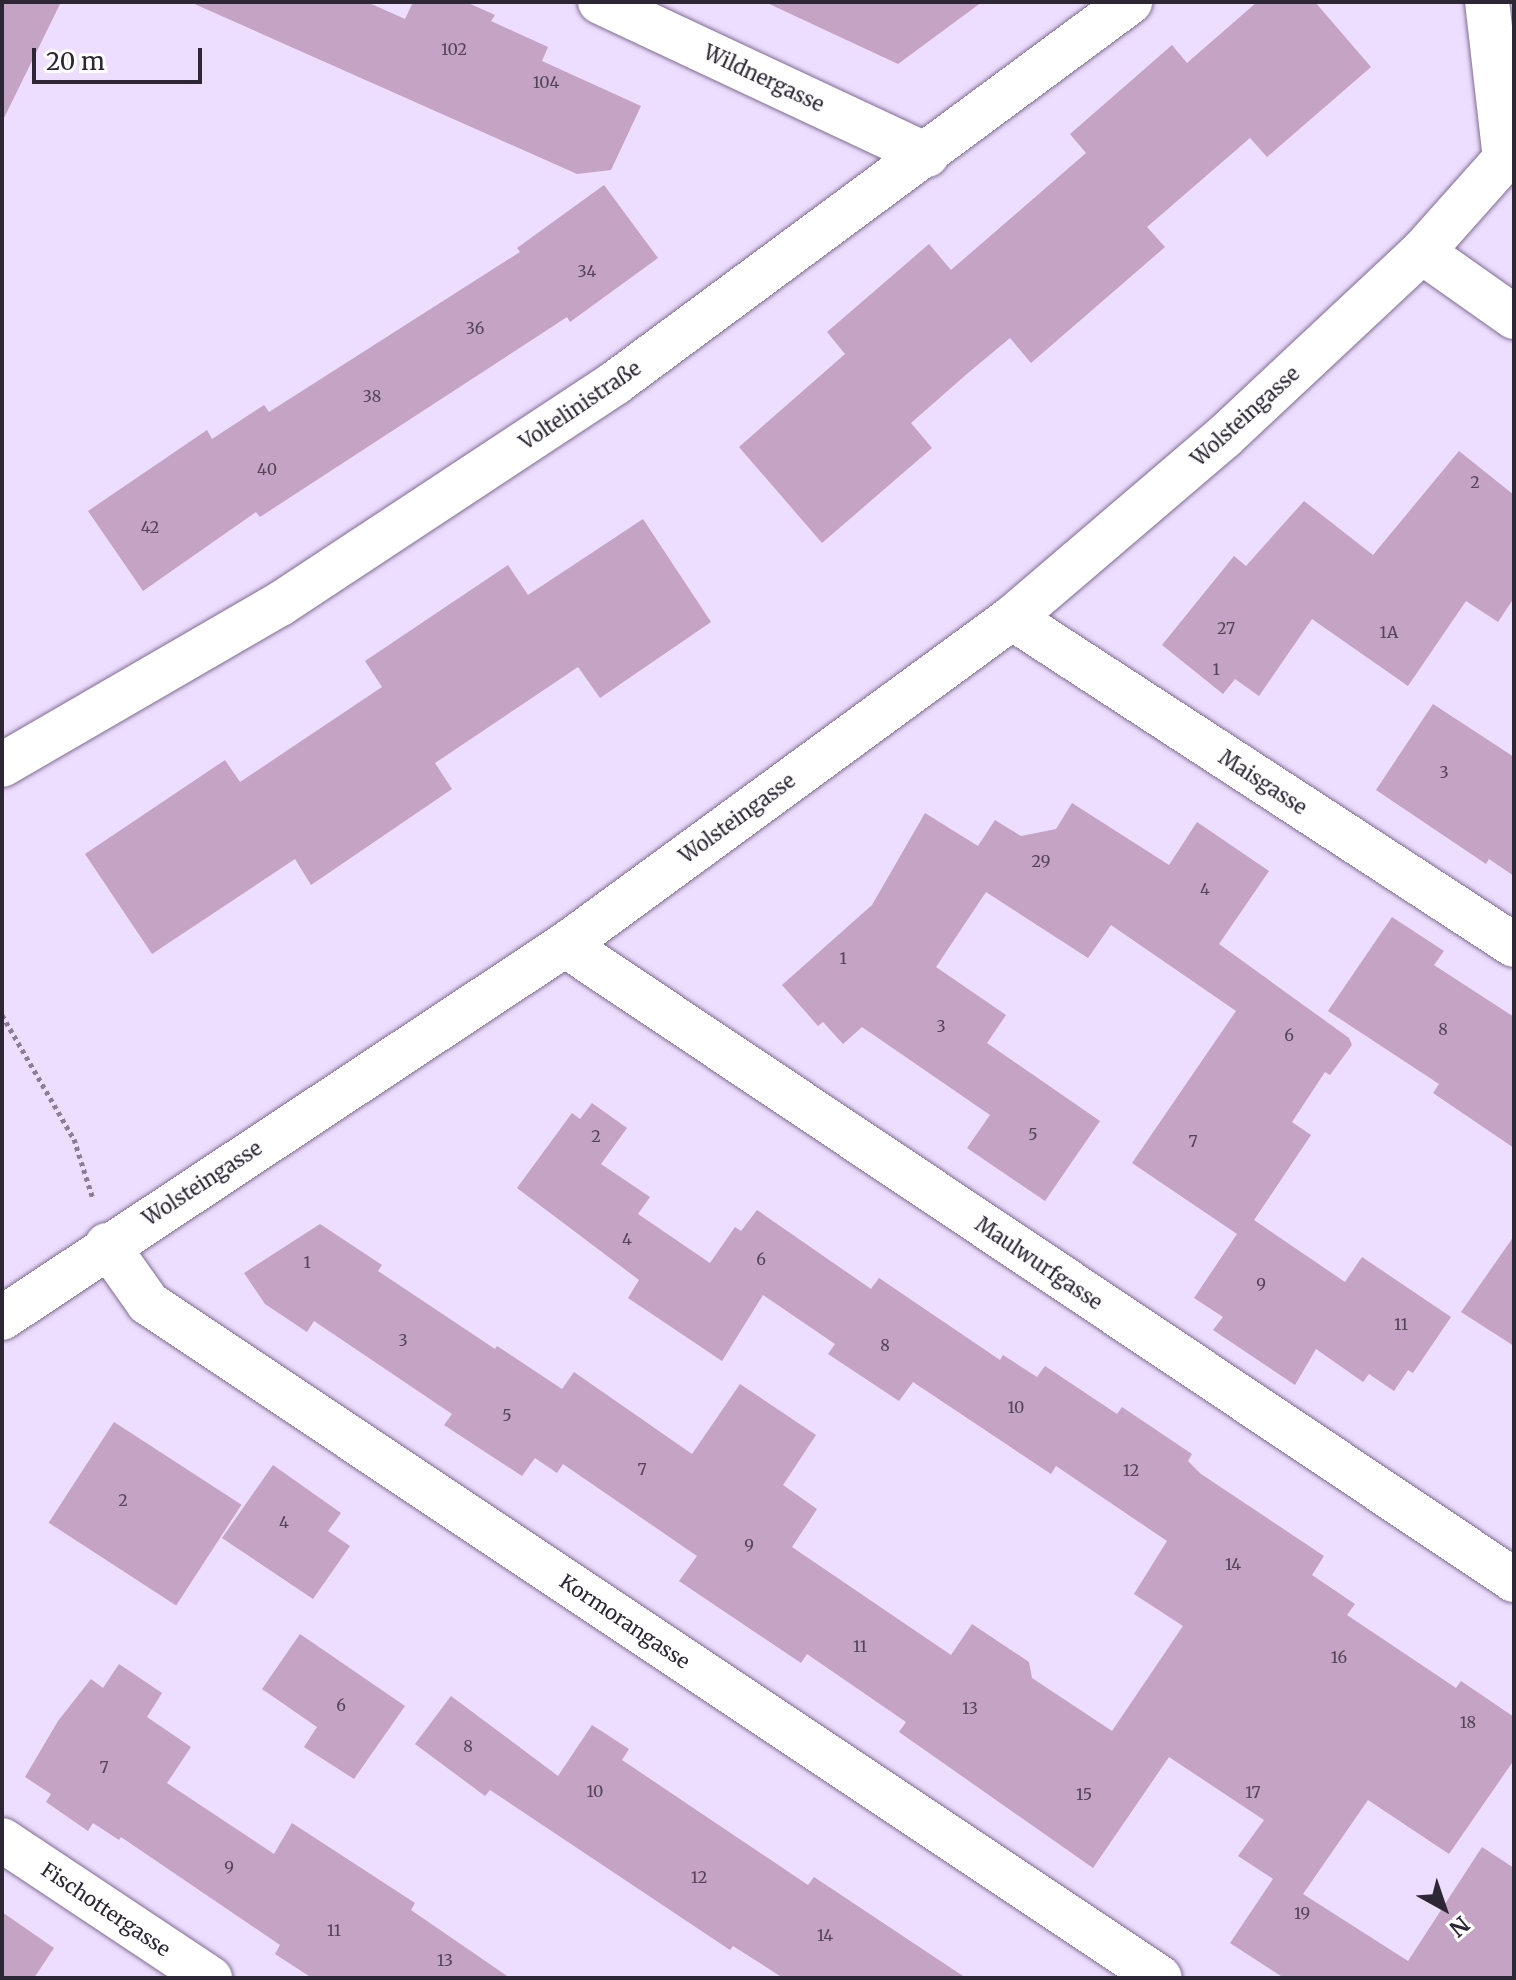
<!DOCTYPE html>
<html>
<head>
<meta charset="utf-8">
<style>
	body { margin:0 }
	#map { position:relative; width:1516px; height:1980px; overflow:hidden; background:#edddfe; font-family:Merriweather,serif }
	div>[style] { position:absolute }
	.building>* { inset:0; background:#c5a3c4; transform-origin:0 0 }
	.path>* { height:5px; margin-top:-2.5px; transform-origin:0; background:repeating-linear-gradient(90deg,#897e96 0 4px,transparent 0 8px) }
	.roads { filter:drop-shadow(0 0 2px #7f6d91) drop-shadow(0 0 2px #7f6d91) }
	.minor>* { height:44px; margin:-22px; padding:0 22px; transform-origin:22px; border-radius:22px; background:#fff }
	.tertiary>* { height:44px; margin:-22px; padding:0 22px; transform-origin:22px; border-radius:22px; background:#fff }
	span { translate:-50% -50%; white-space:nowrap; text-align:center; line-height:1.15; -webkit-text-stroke:8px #fff; paint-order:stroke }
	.number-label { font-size:16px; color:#534559 }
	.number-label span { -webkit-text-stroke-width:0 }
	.street-label { font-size:20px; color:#2d2635 }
	.frame { position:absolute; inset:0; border:4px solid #2d2635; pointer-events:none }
	.north { position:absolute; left:1404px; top:1868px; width:80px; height:80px; -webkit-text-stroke:6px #fff; paint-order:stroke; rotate:140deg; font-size:22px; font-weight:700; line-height:32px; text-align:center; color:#2d2635 }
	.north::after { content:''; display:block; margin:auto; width:28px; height:36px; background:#2d2635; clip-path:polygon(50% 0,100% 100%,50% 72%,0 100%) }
	.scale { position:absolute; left:32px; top:48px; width:170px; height:36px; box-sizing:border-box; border:4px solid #2d2635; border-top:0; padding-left:10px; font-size:24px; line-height:28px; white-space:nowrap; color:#2d2635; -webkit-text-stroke:6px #fff; paint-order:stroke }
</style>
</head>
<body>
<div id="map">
	<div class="building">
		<div style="clip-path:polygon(2px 2px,61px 2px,2px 122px)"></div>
		<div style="clip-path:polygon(190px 2px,367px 2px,405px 19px,413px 2px,466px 2px,495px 15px,491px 21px,548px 47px,542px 61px,641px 106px,611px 170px,577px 174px)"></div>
		<div style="clip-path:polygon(765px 2px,982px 2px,898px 64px)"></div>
		<div style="clip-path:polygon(1257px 2px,1315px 2px,1371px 67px,1267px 157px,1250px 138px,1147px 227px,1165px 247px,1031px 363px,1010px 338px,968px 373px,911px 423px,932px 448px,822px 543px,739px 447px,845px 354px,827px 332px,929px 244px,951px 270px,1086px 153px,1070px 134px,1172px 45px,1187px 63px)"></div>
		<div style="clip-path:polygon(604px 185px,658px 258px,570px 322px,567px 317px,260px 517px,256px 512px,143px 591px,88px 511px,207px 430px,212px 439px,264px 405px,269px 412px,520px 252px,517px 248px)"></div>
		<div style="clip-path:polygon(1459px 451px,1514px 495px,1514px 598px,1498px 622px,1466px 601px,1408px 686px,1312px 619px,1259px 696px,1235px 679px,1223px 694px,1162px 645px,1234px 556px,1246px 566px,1304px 501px,1373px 555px)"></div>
		<div style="clip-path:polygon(643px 519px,711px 622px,600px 698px,578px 667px,435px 763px,452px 789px,311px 885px,295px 859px,152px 954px,85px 854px,225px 760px,240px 782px,382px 687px,365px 661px,508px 565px,528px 595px)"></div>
		<div style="clip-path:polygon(1433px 704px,1514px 757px,1514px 876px,1489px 859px,1486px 864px,1376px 790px)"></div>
		<div style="clip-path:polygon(1072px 803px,1169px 865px,1197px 822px,1269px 871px,1219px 944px,1349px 1038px,1352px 1045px,1330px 1075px,1325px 1072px,1292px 1122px,1311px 1135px,1254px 1220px,1345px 1282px,1362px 1257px,1451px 1317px,1413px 1373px,1408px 1370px,1394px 1391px,1369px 1374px,1363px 1382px,1316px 1349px,1295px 1385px,1213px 1330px,1223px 1317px,1194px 1298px,1237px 1234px,1132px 1163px,1236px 1011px,1111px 925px,1088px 958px,986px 892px,936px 967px,1006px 1015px,987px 1043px,1100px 1121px,1045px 1201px,967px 1148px,990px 1115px,862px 1027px,843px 1044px,823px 1022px,818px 1026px,782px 985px,872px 905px,925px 813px,978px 846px,995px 820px,1021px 836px,1056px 829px)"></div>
		<div style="clip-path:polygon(1392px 917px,1444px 951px,1434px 965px,1514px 1017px,1514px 1148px,1433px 1093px,1439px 1084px,1328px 1011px)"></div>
		<div style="clip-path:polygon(592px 1103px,627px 1128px,601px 1164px,650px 1197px,638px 1214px,710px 1263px,735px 1227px,741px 1231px,757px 1210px,871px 1289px,879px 1278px,1000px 1360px,1003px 1355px,1037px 1377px,1045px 1366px,1117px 1414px,1122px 1407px,1192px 1454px,1188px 1461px,1201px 1474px,1324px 1556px,1312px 1575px,1355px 1604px,1347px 1615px,1456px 1688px,1461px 1681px,1514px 1717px,1514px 1760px,1449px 1854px,1368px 1800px,1303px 1894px,1408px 1961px,1482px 1847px,1514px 1868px,1514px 1978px,1284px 1978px,1230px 1943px,1273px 1879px,1238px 1856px,1264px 1820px,1169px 1757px,1093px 1868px,899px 1732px,906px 1722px,807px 1654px,801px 1663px,679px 1581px,697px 1556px,563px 1464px,557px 1473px,535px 1458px,522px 1476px,444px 1425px,452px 1414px,314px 1321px,307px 1332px,265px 1304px,244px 1273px,320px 1224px,382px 1265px,378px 1271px,495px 1349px,497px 1346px,562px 1389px,574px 1372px,692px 1454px,740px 1384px,816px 1435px,783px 1485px,817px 1509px,792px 1547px,951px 1655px,972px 1624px,1029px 1662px,1032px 1678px,1112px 1731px,1183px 1626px,1134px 1594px,1167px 1541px,1056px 1466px,1051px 1474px,913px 1382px,899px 1401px,828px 1354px,835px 1344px,763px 1295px,722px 1361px,628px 1298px,639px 1280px,517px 1188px,572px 1113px,580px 1119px)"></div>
		<div style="clip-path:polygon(1514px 1236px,1514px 1346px,1461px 1312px)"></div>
		<div style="left:114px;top:1422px;width:152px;height:120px;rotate:33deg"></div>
		<div style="clip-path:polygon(273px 1465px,341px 1513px,328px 1531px,350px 1546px,313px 1599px,222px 1538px)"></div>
		<div style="clip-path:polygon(300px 1634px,405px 1706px,354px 1779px,304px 1747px,317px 1727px,262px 1689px)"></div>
		<div style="clip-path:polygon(119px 1664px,162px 1693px,147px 1717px,191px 1747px,167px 1783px,274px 1854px,292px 1823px,415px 1903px,411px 1910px,510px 1978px,312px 1978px,275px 1954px,280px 1945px,121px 1837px,119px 1840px,93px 1823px,88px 1831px,46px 1802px,51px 1794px,25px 1777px,58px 1721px,91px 1679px,103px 1688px)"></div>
		<div style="clip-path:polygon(451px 1696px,558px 1776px,592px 1725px,629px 1749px,622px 1760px,808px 1885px,814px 1877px,966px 1978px,783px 1978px,733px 1946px,730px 1950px,490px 1790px,485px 1796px,415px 1744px)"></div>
		<div style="clip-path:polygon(2px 1912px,54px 1948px,34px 1978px,2px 1978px)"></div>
	</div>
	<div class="path">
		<div style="left:2px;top:1015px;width:143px;rotate:59.9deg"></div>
		<div style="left:74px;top:1139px;width:63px;rotate:72.4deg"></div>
	</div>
	<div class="roads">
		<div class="minor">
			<div style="left:600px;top:2px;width:361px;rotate:25.1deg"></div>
			<div style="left:1422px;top:252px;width:113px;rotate:35.2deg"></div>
			<div style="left:1012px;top:618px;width:599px;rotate:33.08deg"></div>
			<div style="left:2px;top:765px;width:321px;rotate:-30.1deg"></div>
			<div style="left:280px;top:604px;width:401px;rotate:-33.4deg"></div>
			<div style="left:615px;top:383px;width:641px;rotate:-36.49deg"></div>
			<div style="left:565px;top:945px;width:1142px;rotate:33.79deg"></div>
			<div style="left:107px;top:1245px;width:71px;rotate:54.7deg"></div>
			<div style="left:148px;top:1303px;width:1216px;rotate:33.7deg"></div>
			<div style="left:2px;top:1840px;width:250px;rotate:33.6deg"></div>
		</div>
		<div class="tertiary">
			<div style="left:2px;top:1318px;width:675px;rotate:-33.53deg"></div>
			<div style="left:565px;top:945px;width:554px;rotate:-36.19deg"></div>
			<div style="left:1012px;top:618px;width:279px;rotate:-40.5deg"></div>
			<div style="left:1224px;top:437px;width:271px;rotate:-43.1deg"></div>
			<div style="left:1422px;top:252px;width:125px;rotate:-48.3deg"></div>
			<div style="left:1505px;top:159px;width:158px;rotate:-96.5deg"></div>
		</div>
	</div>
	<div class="number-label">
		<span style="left:454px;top:49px">102</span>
		<span style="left:546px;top:82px">104</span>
		<span style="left:587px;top:271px">34</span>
		<span style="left:475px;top:328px">36</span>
		<span style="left:372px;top:396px">38</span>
		<span style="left:267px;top:469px">40</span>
		<span style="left:1475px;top:482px">2</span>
		<span style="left:150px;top:527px">42</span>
		<span style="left:1226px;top:628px">27</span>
		<span style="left:1389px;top:632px">1A</span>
		<span style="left:1216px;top:669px">1</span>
		<span style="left:1444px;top:772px">3</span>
		<span style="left:1041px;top:861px">29</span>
		<span style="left:1205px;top:889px">4</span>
		<span style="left:843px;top:958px">1</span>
		<span style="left:941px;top:1026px">3</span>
		<span style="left:1443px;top:1029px">8</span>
		<span style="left:1289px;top:1035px">6</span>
		<span style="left:1033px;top:1134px">5</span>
		<span style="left:596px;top:1136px">2</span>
		<span style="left:1193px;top:1141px">7</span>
		<span style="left:627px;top:1239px">4</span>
		<span style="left:761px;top:1259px">6</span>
		<span style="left:307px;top:1262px">1</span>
		<span style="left:1261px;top:1284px">9</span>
		<span style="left:1401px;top:1324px">11</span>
		<span style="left:403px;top:1340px">3</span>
		<span style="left:885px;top:1345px">8</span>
		<span style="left:1016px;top:1407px">10</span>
		<span style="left:507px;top:1415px">5</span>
		<span style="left:642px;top:1469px">7</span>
		<span style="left:1131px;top:1470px">12</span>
		<span style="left:123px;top:1500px">2</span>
		<span style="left:284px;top:1522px">4</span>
		<span style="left:749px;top:1545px">9</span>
		<span style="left:1233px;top:1564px">14</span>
		<span style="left:860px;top:1646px">11</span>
		<span style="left:1339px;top:1657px">16</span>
		<span style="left:341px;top:1705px">6</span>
		<span style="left:970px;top:1708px">13</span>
		<span style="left:1468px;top:1722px">18</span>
		<span style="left:468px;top:1746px">8</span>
		<span style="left:104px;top:1767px">7</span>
		<span style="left:595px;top:1791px">10</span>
		<span style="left:1253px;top:1792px">17</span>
		<span style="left:1084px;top:1794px">15</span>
		<span style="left:229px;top:1867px">9</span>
		<span style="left:699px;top:1877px">12</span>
		<span style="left:1302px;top:1913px">19</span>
		<span style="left:334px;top:1930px">11</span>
		<span style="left:825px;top:1935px">14</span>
		<span style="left:445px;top:1960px">13</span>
	</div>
	<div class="street-label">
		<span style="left:764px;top:78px;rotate:25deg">Wildnergasse</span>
		<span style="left:580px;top:405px;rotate:-34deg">Voltelinistraße</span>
		<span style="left:1245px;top:416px;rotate:-42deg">Wolsteingasse</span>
		<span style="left:1263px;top:782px;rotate:33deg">Maisgasse</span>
		<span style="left:737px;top:818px;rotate:-36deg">Wolsteingasse</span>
		<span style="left:202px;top:1183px;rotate:-33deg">Wolsteingasse</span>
		<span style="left:1039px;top:1263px;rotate:34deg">Maulwurfgasse</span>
		<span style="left:625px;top:1621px;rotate:34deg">Kormorangasse</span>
		<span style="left:106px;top:1909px;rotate:34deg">Fischottergasse</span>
	</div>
	<div class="frame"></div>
	<div class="north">N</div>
	<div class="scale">20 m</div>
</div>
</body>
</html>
